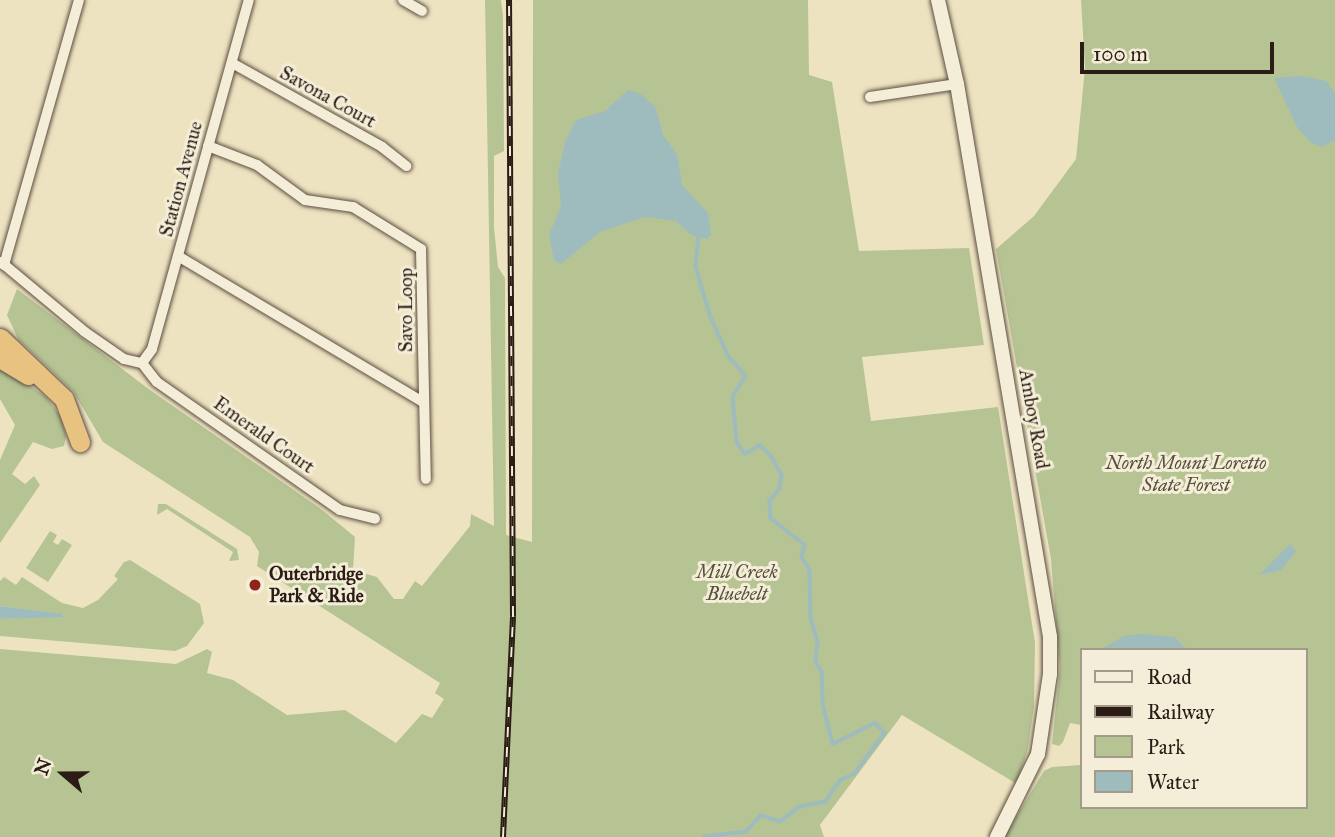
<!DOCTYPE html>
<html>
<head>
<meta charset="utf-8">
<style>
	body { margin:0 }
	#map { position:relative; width:1335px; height:837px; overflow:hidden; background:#eee3c1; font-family:"IM FELL Great Primer",serif }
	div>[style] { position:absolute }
	.green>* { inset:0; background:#b6c494 }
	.water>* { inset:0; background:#9ebcbd }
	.stream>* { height:3.5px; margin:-1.75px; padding:0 1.75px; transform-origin:1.75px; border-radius:1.75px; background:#9ebcbd }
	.roads { filter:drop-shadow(0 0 2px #5c4e41) drop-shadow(0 0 2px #5c4e41) }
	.street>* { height:10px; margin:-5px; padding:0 5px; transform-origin:5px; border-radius:5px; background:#f4edd7 }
	.secondary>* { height:14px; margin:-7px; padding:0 7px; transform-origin:7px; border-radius:7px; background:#f4edd7 }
	.highway>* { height:19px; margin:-9.5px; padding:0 9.5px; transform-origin:9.5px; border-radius:9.5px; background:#e7c280 }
	.rail>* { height:6px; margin-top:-3px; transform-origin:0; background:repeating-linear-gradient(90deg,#f4edd7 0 10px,#2b1d16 0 20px); box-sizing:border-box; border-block:2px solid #2b1d16 }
	.dots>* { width:19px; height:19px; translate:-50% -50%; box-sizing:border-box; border:4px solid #f4edd7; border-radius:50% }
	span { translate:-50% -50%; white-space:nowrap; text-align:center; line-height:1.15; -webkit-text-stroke:6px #f4edd7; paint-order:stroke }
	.street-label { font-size:19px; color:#2b1d16 }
	.park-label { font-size:19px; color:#554f3c; font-style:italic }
	.poi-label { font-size:19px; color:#2b1d16; font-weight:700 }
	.left { translate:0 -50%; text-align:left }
	.legend { position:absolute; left:1080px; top:648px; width:228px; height:161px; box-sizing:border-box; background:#f4edd7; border:2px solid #a49a8a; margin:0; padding:9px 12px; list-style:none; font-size:21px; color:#2b1d16 }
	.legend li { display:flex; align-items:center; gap:14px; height:35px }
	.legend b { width:35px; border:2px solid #a49a8a }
	.north { position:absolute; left:28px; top:739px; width:70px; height:70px; -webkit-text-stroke:5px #f4edd7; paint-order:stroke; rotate:290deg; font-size:19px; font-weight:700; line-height:28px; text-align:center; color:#2b1d16 }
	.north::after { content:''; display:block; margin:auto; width:24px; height:32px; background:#2b1d16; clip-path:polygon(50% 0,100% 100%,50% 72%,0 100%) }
	.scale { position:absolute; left:1080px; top:42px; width:194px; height:32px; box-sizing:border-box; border:4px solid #2b1d16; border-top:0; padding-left:9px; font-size:21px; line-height:24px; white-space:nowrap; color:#2b1d16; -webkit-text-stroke:5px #f4edd7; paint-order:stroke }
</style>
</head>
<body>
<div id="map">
	<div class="green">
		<div style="clip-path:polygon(485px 0,501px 0,503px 16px,504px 151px,494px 156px,494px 227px,498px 267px,505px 278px,506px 535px,532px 542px,533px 0,808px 0,809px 75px,832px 82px,859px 251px,969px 248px,984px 345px,862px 357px,871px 421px,998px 407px,1035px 643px,1034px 706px,1028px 748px,1017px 784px,902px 715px,820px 825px,824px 837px,0 837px,0 649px,176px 664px,207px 649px,212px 652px,207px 673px,233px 680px,287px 715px,345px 710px,396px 743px,422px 714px,432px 718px,444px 699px,435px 693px,440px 683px,257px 566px,259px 552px,250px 537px,103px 442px,73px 391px,18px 339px,7px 315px,17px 289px,150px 390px,321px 509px,355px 537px,353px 570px,377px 577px,394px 599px,403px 599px,415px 581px,422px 586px,470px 526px,471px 514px,494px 526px)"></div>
		<div style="clip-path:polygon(1081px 0,1335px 0,1335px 837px,1004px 837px,1044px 771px,1052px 767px,1081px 765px,1081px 807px,1305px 807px,1305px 650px,1081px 650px,1081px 725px,1070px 723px,1063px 742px,1059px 746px,1052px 744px,1060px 669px,1051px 559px,996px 249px,1034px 216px,1076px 159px,1085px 68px)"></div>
		<div style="clip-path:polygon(0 364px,47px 398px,61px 417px,66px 436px,64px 446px,52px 449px,33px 442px,12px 474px,25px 484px,34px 476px,40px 485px,0 543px,0 460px,15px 425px,0 399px)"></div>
		<div style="clip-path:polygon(158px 504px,166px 504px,237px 549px,239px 560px,229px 561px,233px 552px,167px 509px,157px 515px)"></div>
		<div style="clip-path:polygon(50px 531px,57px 535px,53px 542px,58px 545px,62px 539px,72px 545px,48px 582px,26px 568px)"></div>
		<div style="clip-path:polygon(130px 560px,200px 604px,204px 623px,187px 646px,175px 651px,0 636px,0 619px,64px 615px,0 606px,0 581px,4px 577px,16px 585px,22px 577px,62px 603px,83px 608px,98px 600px,118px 579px,114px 576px,124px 562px)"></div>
	</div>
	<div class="water">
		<div style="clip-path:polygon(1301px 76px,1327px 81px,1335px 94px,1335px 140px,1322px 147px,1310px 142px,1297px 127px,1274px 78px)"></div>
		<div style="clip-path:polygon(628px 90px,641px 94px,656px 108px,663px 135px,677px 154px,682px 185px,708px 213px,711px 235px,707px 239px,691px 235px,676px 221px,645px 217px,600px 232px,561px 264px,554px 260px,549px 235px,561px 206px,558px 174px,565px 142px,576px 120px,605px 111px)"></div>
		<div style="clip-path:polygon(1290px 544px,1296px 551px,1281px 570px,1259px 575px)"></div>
		<div style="clip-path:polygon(0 606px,62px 614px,63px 617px,0 619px)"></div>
		<div style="clip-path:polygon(1141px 634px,1175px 637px,1187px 650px,1100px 650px,1124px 636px)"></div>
	</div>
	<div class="stream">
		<div style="left:699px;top:237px;width:30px;rotate:96deg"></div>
		<div style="left:696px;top:267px;width:50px;rotate:73.7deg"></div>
		<div style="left:710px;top:315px;width:46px;rotate:65.7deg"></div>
		<div style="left:729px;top:357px;width:25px;rotate:48deg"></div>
		<div style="left:746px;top:376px;width:25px;rotate:122deg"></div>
		<div style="left:733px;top:397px;width:45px;rotate:84.9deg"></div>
		<div style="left:737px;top:442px;width:14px;rotate:56deg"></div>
		<div style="left:745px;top:454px;width:17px;rotate:-31deg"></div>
		<div style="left:760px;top:445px;width:17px;rotate:45deg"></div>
		<div style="left:772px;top:457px;width:21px;rotate:61deg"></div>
		<div style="left:782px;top:475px;width:14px;rotate:98deg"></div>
		<div style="left:780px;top:489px;width:16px;rotate:130deg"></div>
		<div style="left:770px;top:501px;width:17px;rotate:87deg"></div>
		<div style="left:771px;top:518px;width:43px;rotate:38.5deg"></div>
		<div style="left:805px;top:545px;width:12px;rotate:104deg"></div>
		<div style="left:802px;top:557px;width:15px;rotate:58deg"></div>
		<div style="left:810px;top:570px;width:48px;rotate:88.8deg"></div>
		<div style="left:811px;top:618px;width:25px;rotate:74deg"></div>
		<div style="left:818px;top:642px;width:20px;rotate:96deg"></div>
		<div style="left:816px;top:662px;width:12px;rotate:59deg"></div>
		<div style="left:822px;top:672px;width:32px;rotate:88deg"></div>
		<div style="left:823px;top:704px;width:41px;rotate:76deg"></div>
		<div style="left:833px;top:744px;width:47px;rotate:-26.6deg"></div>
		<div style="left:875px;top:723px;width:14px;rotate:45deg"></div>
		<div style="left:885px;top:733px;width:51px;rotate:126.2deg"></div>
		<div style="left:855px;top:774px;width:17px;rotate:155deg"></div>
		<div style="left:840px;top:781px;width:25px;rotate:124deg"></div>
		<div style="left:826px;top:802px;width:26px;rotate:169deg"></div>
		<div style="left:800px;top:807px;width:25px;rotate:143deg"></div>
		<div style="left:780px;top:822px;width:20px;rotate:-162deg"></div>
		<div style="left:761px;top:816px;width:22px;rotate:133deg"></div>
		<div style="left:746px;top:832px;width:42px;rotate:173.2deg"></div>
	</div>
	<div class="roads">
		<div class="street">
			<div style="left:403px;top:0;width:22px;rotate:30deg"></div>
			<div style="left:232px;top:63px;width:172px;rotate:29.2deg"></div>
			<div style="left:382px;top:147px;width:31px;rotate:38deg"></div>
			<div style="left:870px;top:97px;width:88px;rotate:-8.5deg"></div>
			<div style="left:208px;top:146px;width:53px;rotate:21.2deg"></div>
			<div style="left:257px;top:165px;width:59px;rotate:36.1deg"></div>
			<div style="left:305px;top:200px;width:49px;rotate:8.3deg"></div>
			<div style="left:353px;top:207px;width:80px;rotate:31.7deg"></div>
			<div style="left:421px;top:249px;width:230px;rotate:88.8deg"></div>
			<div style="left:178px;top:256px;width:285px;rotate:30.8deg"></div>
			<div style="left:1px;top:262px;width:109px;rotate:39.8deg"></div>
			<div style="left:85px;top:332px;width:47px;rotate:34.7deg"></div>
			<div style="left:124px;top:359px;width:18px;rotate:13deg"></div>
			<div style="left:4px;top:265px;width:275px;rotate:-74.2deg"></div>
			<div style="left:142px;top:363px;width:17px;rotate:-54deg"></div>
			<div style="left:152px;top:349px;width:362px;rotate:-74.5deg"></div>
			<div style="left:142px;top:363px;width:24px;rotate:52deg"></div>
			<div style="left:157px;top:382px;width:223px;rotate:35deg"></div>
			<div style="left:340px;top:510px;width:36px;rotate:14deg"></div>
		</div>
		<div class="secondary">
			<div style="left:938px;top:0;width:86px;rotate:77.3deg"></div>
			<div style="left:957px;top:84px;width:561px;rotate:80.45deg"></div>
			<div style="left:1050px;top:637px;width:37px;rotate:90deg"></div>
			<div style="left:1050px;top:674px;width:81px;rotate:98.5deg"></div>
			<div style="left:1038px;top:754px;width:93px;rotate:116.3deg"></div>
		</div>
		<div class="highway">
			<div style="left:0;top:338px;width:88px;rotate:43.6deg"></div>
			<div style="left:64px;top:399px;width:46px;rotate:69.6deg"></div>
			<div style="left:0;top:358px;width:33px;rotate:31deg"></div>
		</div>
	</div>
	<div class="rail">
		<div style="left:503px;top:837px;width:221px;rotate:-87.4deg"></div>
		<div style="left:513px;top:616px;width:616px;rotate:-90.37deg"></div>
	</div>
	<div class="dots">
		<div style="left:255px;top:585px;background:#8f2418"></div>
	</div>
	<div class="street-label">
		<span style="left:328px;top:97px;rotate:29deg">Savona Court</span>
		<span style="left:181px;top:179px;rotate:-75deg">Station Avenue</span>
		<span style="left:406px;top:310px;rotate:-90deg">Savo Loop</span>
		<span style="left:1034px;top:419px;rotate:80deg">Amboy Road</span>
		<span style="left:264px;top:435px;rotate:35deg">Emerald Court</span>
	</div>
	<div class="park-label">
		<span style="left:1186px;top:474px">North Mount Loretto<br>State Forest</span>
		<span style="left:737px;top:583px">Mill Creek<br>Bluebelt</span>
	</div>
	<div class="poi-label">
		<span class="left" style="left:269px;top:585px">Outerbridge<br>Park &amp; Ride</span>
	</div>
	<ul class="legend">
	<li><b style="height:9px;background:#f4edd7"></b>Road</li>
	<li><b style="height:9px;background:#2b1d16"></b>Railway</li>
	<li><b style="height:19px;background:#b6c494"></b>Park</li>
	<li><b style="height:19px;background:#9ebcbd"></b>Water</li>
	</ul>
	<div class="north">N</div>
	<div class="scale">100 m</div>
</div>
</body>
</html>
